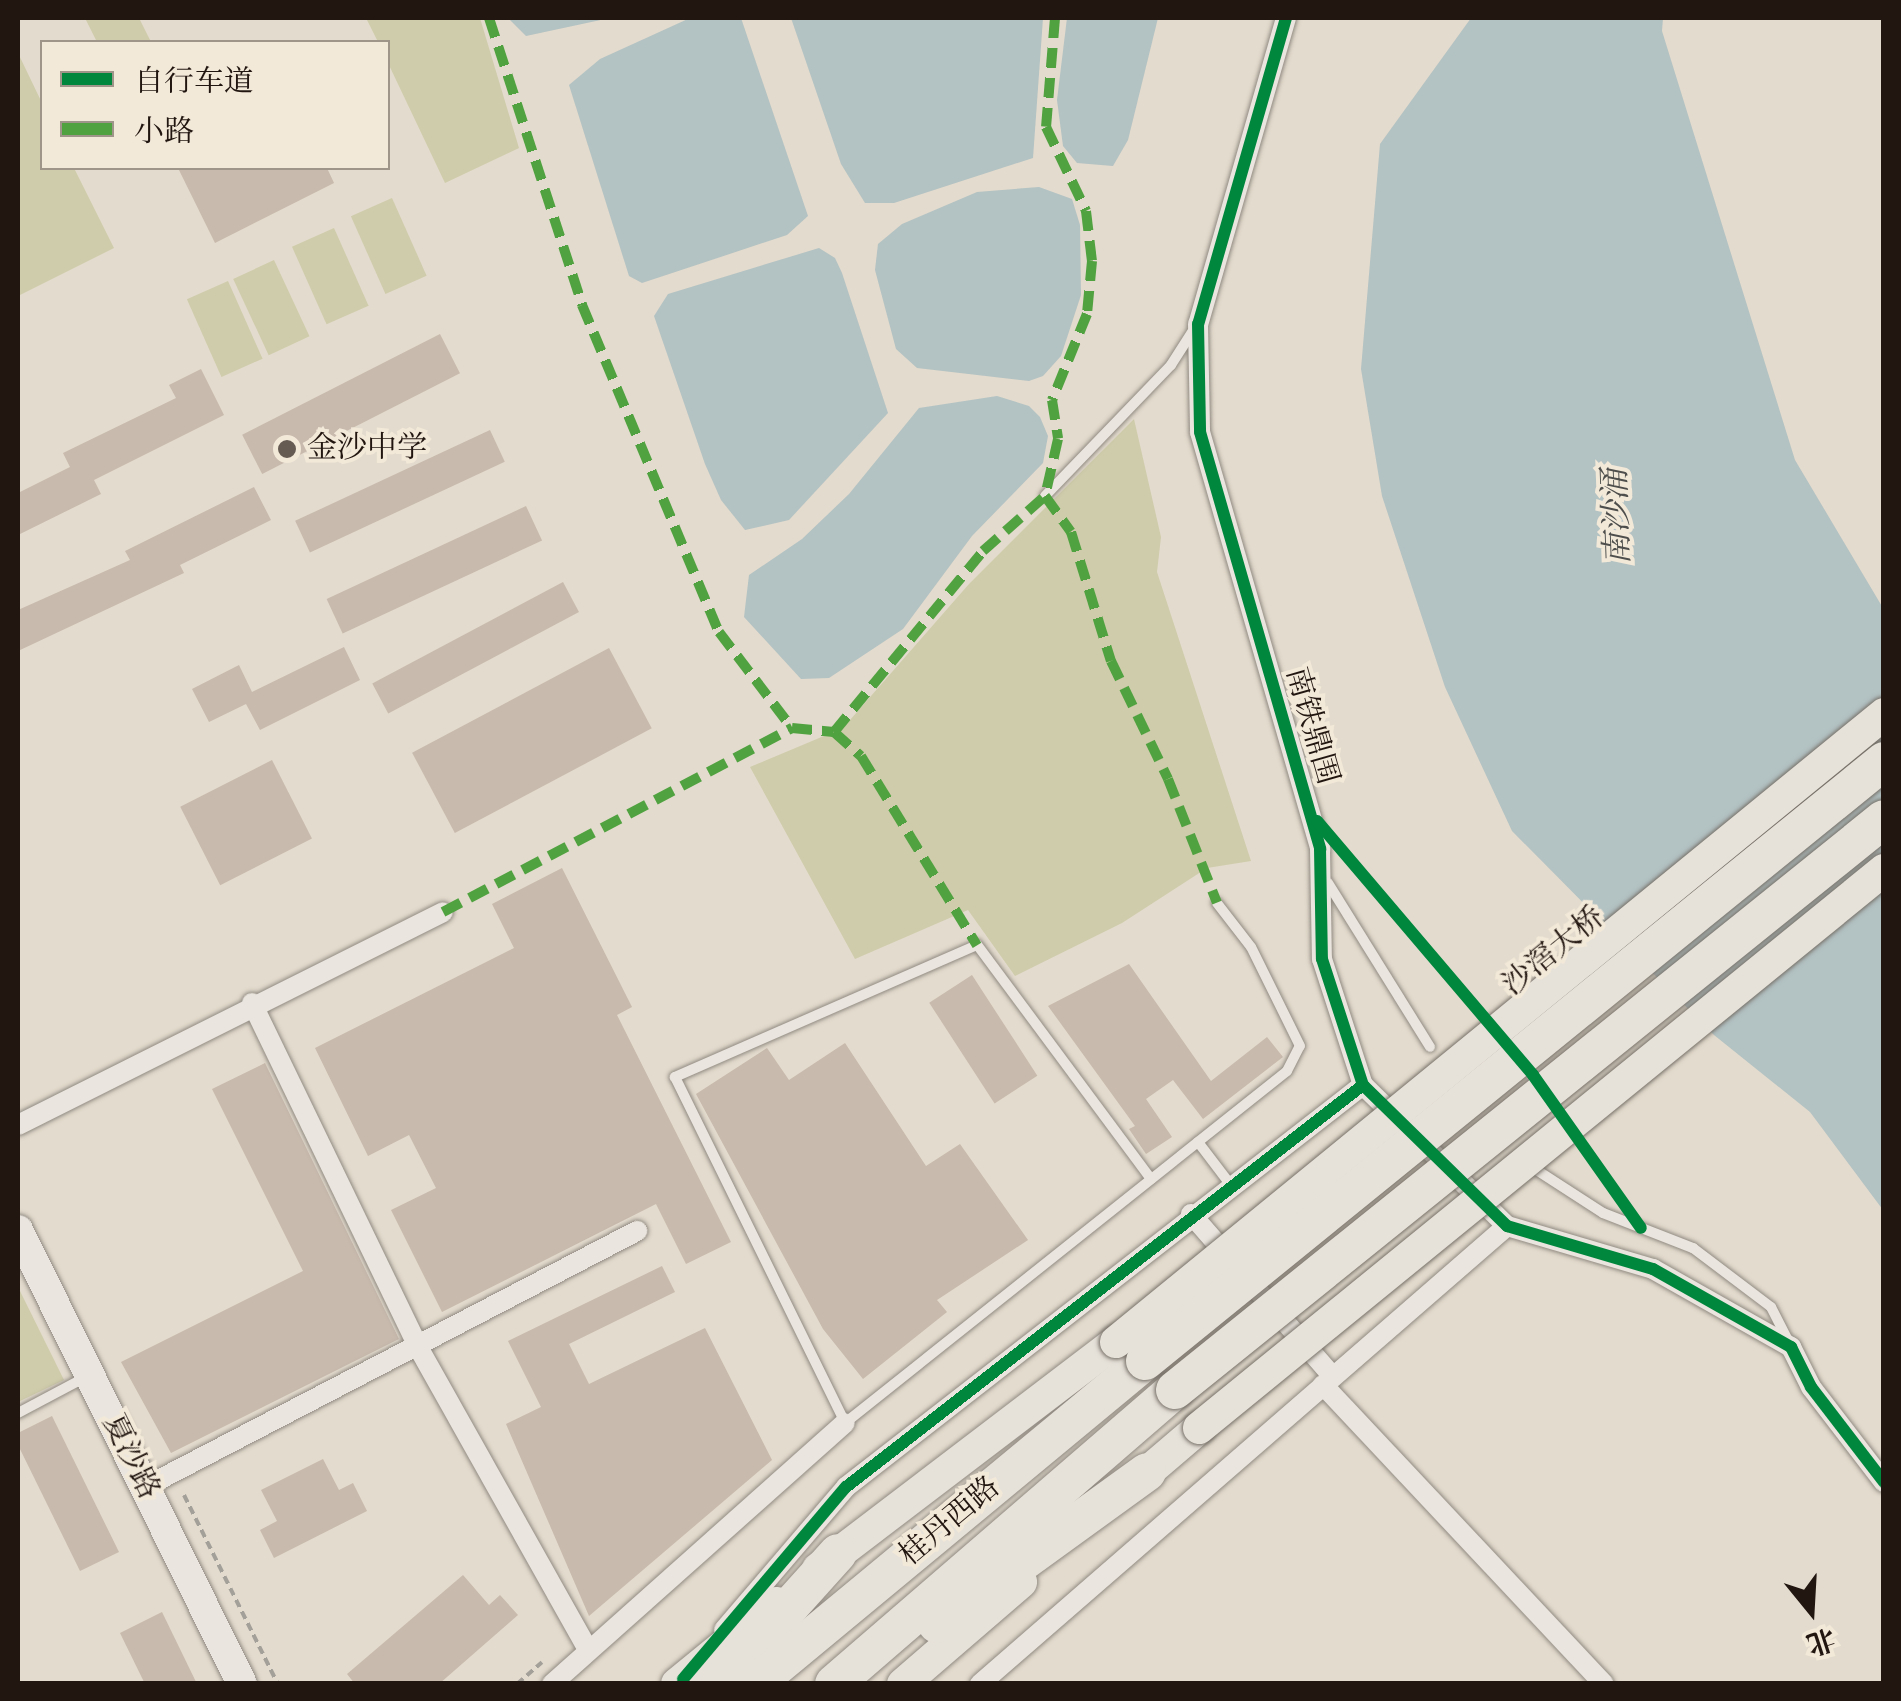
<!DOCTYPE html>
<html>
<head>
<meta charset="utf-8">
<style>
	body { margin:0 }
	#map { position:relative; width:1901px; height:1701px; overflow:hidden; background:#e3dbcd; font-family:"Old Standard TT","Noto Serif SC",serif }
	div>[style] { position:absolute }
	.green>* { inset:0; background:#cfccab; transform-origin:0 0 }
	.water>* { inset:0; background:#b3c2c3 }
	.building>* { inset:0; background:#c8baad; transform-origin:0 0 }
	.path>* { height:4px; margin-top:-2px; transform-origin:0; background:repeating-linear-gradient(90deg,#a39f99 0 8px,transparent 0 13px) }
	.roads { filter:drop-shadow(0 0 2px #908a82) drop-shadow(0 0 2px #908a82) }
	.lane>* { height:10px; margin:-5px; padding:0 5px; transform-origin:5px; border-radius:5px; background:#eae5de }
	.street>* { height:20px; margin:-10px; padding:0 10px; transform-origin:10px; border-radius:10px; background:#eae5de }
	.secondary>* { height:30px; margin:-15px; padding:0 15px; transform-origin:15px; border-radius:15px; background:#eae5de }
	.primary>* { height:32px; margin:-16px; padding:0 16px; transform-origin:16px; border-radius:16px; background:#e6e1d9 }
	.highway>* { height:38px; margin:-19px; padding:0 19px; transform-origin:19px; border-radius:19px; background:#e6e1d9 }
	.bridges { filter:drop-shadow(0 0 2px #767068) drop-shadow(0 0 2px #767068) }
	.primary-bridge>* { height:32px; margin:-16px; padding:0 16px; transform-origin:16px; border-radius:16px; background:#e6e1d9 }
	.highway-bridge>* { height:38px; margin:-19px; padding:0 19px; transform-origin:19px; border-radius:19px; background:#e6e1d9 }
	.quiet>* { height:10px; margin-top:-5px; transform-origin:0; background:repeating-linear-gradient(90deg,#50a13f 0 20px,transparent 0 30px) }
	.cycleway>* { height:12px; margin:-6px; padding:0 6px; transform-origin:6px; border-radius:6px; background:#00873e }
	.dots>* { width:28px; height:28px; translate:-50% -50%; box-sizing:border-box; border:5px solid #f3e9d9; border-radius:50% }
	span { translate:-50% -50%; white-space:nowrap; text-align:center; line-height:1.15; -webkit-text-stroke:8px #f3e9d9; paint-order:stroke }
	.poi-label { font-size:30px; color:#221610 }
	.left { translate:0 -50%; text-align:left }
	.street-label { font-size:30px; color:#221610 }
	.water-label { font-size:32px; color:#4e4f4d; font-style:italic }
	.frame { position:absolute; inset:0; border:20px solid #221610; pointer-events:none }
	.legend { position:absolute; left:40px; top:40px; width:350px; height:130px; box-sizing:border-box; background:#f3e9d9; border:2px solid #9f9589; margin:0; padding:12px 18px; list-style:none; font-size:30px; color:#221610 }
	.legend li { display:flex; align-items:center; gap:20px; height:50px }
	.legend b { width:50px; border:2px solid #9f9589 }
	.north { position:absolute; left:1761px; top:1561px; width:100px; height:100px; -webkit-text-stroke:8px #f3e9d9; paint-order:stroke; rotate:162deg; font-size:28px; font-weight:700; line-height:40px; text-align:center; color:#221610 }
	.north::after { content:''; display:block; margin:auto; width:35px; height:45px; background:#221610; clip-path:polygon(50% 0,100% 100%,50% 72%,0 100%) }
</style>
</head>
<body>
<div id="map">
	<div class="green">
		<div style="clip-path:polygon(85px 18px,139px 18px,151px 42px,97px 42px)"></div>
		<div style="clip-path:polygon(366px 18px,480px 18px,519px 148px,445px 183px,388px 63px,388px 42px,378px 42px)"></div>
		<div style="clip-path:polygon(18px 53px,42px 103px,42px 168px,74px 168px,114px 248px,18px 296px)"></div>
		<div style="left:392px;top:198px;width:85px;height:45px;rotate:66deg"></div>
		<div style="left:334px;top:228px;width:85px;height:46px;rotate:66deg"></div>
		<div style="left:274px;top:260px;width:84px;height:45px;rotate:65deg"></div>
		<div style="left:228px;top:281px;width:85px;height:45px;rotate:66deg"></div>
		<div style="clip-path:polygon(1134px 419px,1161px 537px,1157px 572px,1251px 861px,1207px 868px,1122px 923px,1015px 976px,968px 910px,855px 959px,750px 767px,843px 728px,969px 584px)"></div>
		<div style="clip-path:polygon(18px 1287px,64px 1380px,18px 1402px)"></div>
	</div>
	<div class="water">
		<div style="clip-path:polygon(508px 18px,610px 18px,526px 36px)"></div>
		<div style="clip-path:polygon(690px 18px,741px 18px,808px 216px,787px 235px,642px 283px,629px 276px,569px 85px,600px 59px)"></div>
		<div style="clip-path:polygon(791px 18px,1043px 18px,1033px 158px,894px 203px,865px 203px,841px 164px)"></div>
		<div style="clip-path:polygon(1067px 18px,1158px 18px,1128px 140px,1113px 166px,1077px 163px,1063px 146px,1057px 100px)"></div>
		<div style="clip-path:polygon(1471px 18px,1663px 18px,1662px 31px,1795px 460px,1883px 608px,1883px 1210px,1810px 1112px,1714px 1035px,1512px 831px,1445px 687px,1382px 496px,1361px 369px,1380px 144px)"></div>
		<div style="clip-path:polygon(1039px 187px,1072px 199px,1080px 225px,1081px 295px,1061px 356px,1043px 376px,1029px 381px,917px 368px,896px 349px,875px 270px,878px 244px,902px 224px,977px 192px)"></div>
		<div style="clip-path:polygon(819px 248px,835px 258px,842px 273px,888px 413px,789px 520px,745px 530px,721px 500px,705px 464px,654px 316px,668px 294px)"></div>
		<div style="clip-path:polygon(997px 396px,1029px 406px,1040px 417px,1048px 436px,1043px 463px,972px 536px,903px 629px,829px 678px,801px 679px,744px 617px,749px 575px,802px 539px,849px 494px,919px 408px)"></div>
	</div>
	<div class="building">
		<div style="clip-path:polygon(178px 168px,327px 168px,334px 183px,215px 243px)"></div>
		<div style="left:440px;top:334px;width:44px;height:222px;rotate:63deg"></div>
		<div style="clip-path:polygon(201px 369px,224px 415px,94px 480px,101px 494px,18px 535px,18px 493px,70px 467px,63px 453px,176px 398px,169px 385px)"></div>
		<div style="left:490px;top:430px;width:35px;height:215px;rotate:65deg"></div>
		<div style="clip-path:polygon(254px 487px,271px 520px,180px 565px,184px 573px,18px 651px,18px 610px,130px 560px,125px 551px)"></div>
		<div style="left:526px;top:506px;width:38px;height:220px;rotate:65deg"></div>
		<div style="left:563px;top:582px;width:34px;height:216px;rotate:62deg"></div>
		<div style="clip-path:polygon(344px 647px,360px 680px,260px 730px,246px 704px,209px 722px,192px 689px,239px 665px,252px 692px)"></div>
		<div style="left:609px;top:648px;width:91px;height:223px;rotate:62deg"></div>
		<div style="left:272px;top:760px;width:88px;height:103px;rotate:63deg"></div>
		<div style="clip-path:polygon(562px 868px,632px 1007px,617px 1015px,731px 1242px,686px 1264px,656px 1204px,442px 1312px,391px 1210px,436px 1188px,409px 1135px,368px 1156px,315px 1048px,514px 948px,492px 904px)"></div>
		<div style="clip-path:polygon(1129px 964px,1211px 1081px,1267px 1037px,1283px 1057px,1203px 1119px,1173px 1080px,1146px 1099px,1172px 1137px,1146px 1154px,1129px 1129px,1135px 1126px,1048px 1006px)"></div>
		<div style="left:972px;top:975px;width:120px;height:51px;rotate:57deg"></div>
		<div style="clip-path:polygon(845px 1043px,926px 1166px,960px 1144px,1028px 1240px,937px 1300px,947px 1312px,863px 1379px,823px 1329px,696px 1094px,767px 1048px,789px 1080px)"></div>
		<div style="clip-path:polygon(265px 1063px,399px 1339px,171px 1453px,121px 1362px,303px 1271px,212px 1089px)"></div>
		<div style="clip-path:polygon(662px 1266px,675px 1292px,569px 1344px,589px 1384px,705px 1328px,772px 1460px,589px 1616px,506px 1424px,541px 1407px,508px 1341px)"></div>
		<div style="clip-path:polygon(52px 1416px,119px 1552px,80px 1571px,18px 1445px,18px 1433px)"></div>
		<div style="clip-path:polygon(323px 1459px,339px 1490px,353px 1483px,367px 1511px,274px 1558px,260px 1530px,277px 1521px,261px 1490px)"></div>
		<div style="clip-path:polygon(463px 1575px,489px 1605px,500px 1595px,518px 1615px,439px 1684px,355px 1684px,347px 1674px)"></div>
		<div style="clip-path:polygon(162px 1612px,197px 1684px,145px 1684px,120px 1633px)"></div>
	</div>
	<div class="path">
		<div style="left:184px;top:1495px;width:211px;rotate:63.6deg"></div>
		<div style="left:517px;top:1684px;width:33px;rotate:-41deg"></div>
	</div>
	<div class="roads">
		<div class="lane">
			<div style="left:1045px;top:496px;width:182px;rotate:-46.1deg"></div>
			<div style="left:1171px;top:365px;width:43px;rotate:-57.4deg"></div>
			<div style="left:1328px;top:883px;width:193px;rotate:58.1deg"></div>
			<div style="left:1198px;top:1142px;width:53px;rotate:52.7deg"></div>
			<div style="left:1535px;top:1169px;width:81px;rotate:32.9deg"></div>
			<div style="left:1603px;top:1213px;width:97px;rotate:21.3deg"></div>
			<div style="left:1693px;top:1248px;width:98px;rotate:37.1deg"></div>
			<div style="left:1771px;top:1307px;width:38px;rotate:63deg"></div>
			<div style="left:1151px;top:1179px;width:292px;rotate:-126.6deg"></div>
			<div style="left:977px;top:945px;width:330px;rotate:156.4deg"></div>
			<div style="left:675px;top:1077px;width:386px;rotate:63.8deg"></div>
			<div style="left:845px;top:1423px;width:565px;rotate:-38.53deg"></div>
			<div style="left:1287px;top:1071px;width:28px;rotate:-63deg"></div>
			<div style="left:1300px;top:1046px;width:110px;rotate:-116.3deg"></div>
			<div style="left:1251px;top:947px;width:56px;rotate:-127.7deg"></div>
			<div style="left:18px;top:1413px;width:79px;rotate:-27.9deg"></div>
		</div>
		<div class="street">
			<div style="left:1286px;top:18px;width:318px;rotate:106deg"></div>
			<div style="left:1198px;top:324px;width:108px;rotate:88.9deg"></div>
			<div style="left:1200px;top:432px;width:434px;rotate:73.9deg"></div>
			<div style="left:1320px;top:849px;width:110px;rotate:89deg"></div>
			<div style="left:1322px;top:959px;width:133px;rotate:72deg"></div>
			<div style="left:1363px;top:1085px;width:202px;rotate:44.4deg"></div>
			<div style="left:1507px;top:1226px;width:152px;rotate:16.4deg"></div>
			<div style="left:1653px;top:1269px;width:159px;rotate:29.5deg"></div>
			<div style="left:1791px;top:1347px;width:45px;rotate:63.4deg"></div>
			<div style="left:1811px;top:1387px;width:120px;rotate:52.5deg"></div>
			<div style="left:252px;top:1003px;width:380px;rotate:64.2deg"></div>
			<div style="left:417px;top:1345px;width:350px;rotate:60.7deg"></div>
			<div style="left:18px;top:1125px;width:475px;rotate:-26.6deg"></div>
			<div style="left:1191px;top:1214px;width:216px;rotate:48.9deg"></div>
			<div style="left:1323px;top:1385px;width:410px;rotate:46.8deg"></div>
			<div style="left:145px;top:1487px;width:555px;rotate:-27.49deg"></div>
			<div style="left:724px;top:1630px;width:188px;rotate:-49.5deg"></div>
			<div style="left:846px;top:1487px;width:655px;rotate:-37.87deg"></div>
			<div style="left:552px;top:1684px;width:392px;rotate:-41.7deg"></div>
			<div style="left:980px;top:1684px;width:698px;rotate:-40.99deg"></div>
		</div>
		<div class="secondary">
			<div style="left:18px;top:1230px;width:506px;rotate:63.74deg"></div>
		</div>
		<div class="primary">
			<div style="left:1130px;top:1487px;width:91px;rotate:-40.5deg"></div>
			<div style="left:818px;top:1569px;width:375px;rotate:-37.3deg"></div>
			<div style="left:677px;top:1684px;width:128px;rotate:-39.3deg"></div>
			<div style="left:903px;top:1684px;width:156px;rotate:-40.8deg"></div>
		</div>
		<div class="highway">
			<div style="left:937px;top:1624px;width:259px;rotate:-35.9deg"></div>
			<div style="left:720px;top:1684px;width:176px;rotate:-48deg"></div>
			<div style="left:755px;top:1684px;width:506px;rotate:-39.63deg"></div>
			<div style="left:834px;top:1684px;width:450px;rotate:-40.8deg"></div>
		</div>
	</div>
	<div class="bridges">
		<div class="primary-bridge">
			<div style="left:1116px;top:1342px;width:992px;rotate:-39.27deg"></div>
			<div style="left:1199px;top:1428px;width:884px;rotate:-39.17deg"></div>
		</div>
		<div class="highway-bridge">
			<div style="left:1145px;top:1361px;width:952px;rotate:-39.07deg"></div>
			<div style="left:1175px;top:1390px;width:910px;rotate:-38.85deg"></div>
		</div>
	</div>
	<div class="quiet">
		<div style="left:489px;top:18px;width:302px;rotate:72deg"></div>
		<div style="left:582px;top:305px;width:355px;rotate:67.3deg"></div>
		<div style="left:719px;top:632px;width:121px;rotate:52.8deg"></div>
		<div style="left:792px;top:728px;width:42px;rotate:5.4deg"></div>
		<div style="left:834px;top:732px;width:36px;rotate:42deg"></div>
		<div style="left:861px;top:756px;width:222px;rotate:58.5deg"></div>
		<div style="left:1055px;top:18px;width:109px;rotate:94.7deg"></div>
		<div style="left:1046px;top:127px;width:93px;rotate:64.5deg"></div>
		<div style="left:1086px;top:211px;width:50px;rotate:83.2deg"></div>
		<div style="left:1092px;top:261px;width:53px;rotate:95.4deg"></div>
		<div style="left:1087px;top:314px;width:93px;rotate:112.1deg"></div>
		<div style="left:1052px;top:400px;width:39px;rotate:81deg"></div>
		<div style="left:1058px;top:439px;width:58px;rotate:102.8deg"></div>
		<div style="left:1045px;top:496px;width:44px;rotate:54.2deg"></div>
		<div style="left:1071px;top:532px;width:135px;rotate:72.8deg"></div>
		<div style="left:1111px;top:661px;width:131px;rotate:64.2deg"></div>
		<div style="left:1168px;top:779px;width:133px;rotate:68.4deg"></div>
		<div style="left:834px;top:732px;width:234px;rotate:-50.5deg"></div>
		<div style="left:983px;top:551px;width:83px;rotate:-41.6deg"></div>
		<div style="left:443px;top:912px;width:395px;rotate:-27.8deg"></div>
	</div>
	<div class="cycleway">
		<div style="left:1286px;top:18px;width:318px;rotate:106deg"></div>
		<div style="left:1198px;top:324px;width:108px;rotate:88.9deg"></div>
		<div style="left:1200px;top:432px;width:434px;rotate:73.9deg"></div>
		<div style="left:1320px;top:849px;width:110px;rotate:89deg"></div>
		<div style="left:1322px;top:959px;width:133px;rotate:72deg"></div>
		<div style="left:1363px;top:1085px;width:202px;rotate:44.4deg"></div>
		<div style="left:1507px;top:1226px;width:152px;rotate:16.4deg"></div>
		<div style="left:1653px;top:1269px;width:159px;rotate:29.5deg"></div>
		<div style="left:1791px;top:1347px;width:45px;rotate:63.4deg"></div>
		<div style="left:1811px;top:1387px;width:120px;rotate:52.5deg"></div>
		<div style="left:1317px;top:821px;width:333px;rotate:49.6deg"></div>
		<div style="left:1533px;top:1075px;width:187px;rotate:54.8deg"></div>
		<div style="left:683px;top:1679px;width:252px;rotate:-49.7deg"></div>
		<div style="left:846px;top:1487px;width:655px;rotate:-37.87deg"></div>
	</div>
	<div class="dots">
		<div style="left:287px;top:449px;background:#665b52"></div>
	</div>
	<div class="poi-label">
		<span class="left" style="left:307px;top:449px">金沙中学</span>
	</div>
	<div class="street-label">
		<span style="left:1311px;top:726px;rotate:74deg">南铁鼎围</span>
		<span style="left:1554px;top:952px;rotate:-39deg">沙滘大桥</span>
		<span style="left:130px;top:1457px;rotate:64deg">夏沙路</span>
		<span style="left:950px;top:1522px;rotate:-40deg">桂丹西路</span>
	</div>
	<div class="water-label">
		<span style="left:1619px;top:517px;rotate:-92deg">南沙涌</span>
	</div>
	<div class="frame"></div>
	<ul class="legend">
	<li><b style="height:12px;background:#00873e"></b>自行车道</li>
	<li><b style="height:12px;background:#50a13f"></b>小路</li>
	</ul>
	<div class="north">北</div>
</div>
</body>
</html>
